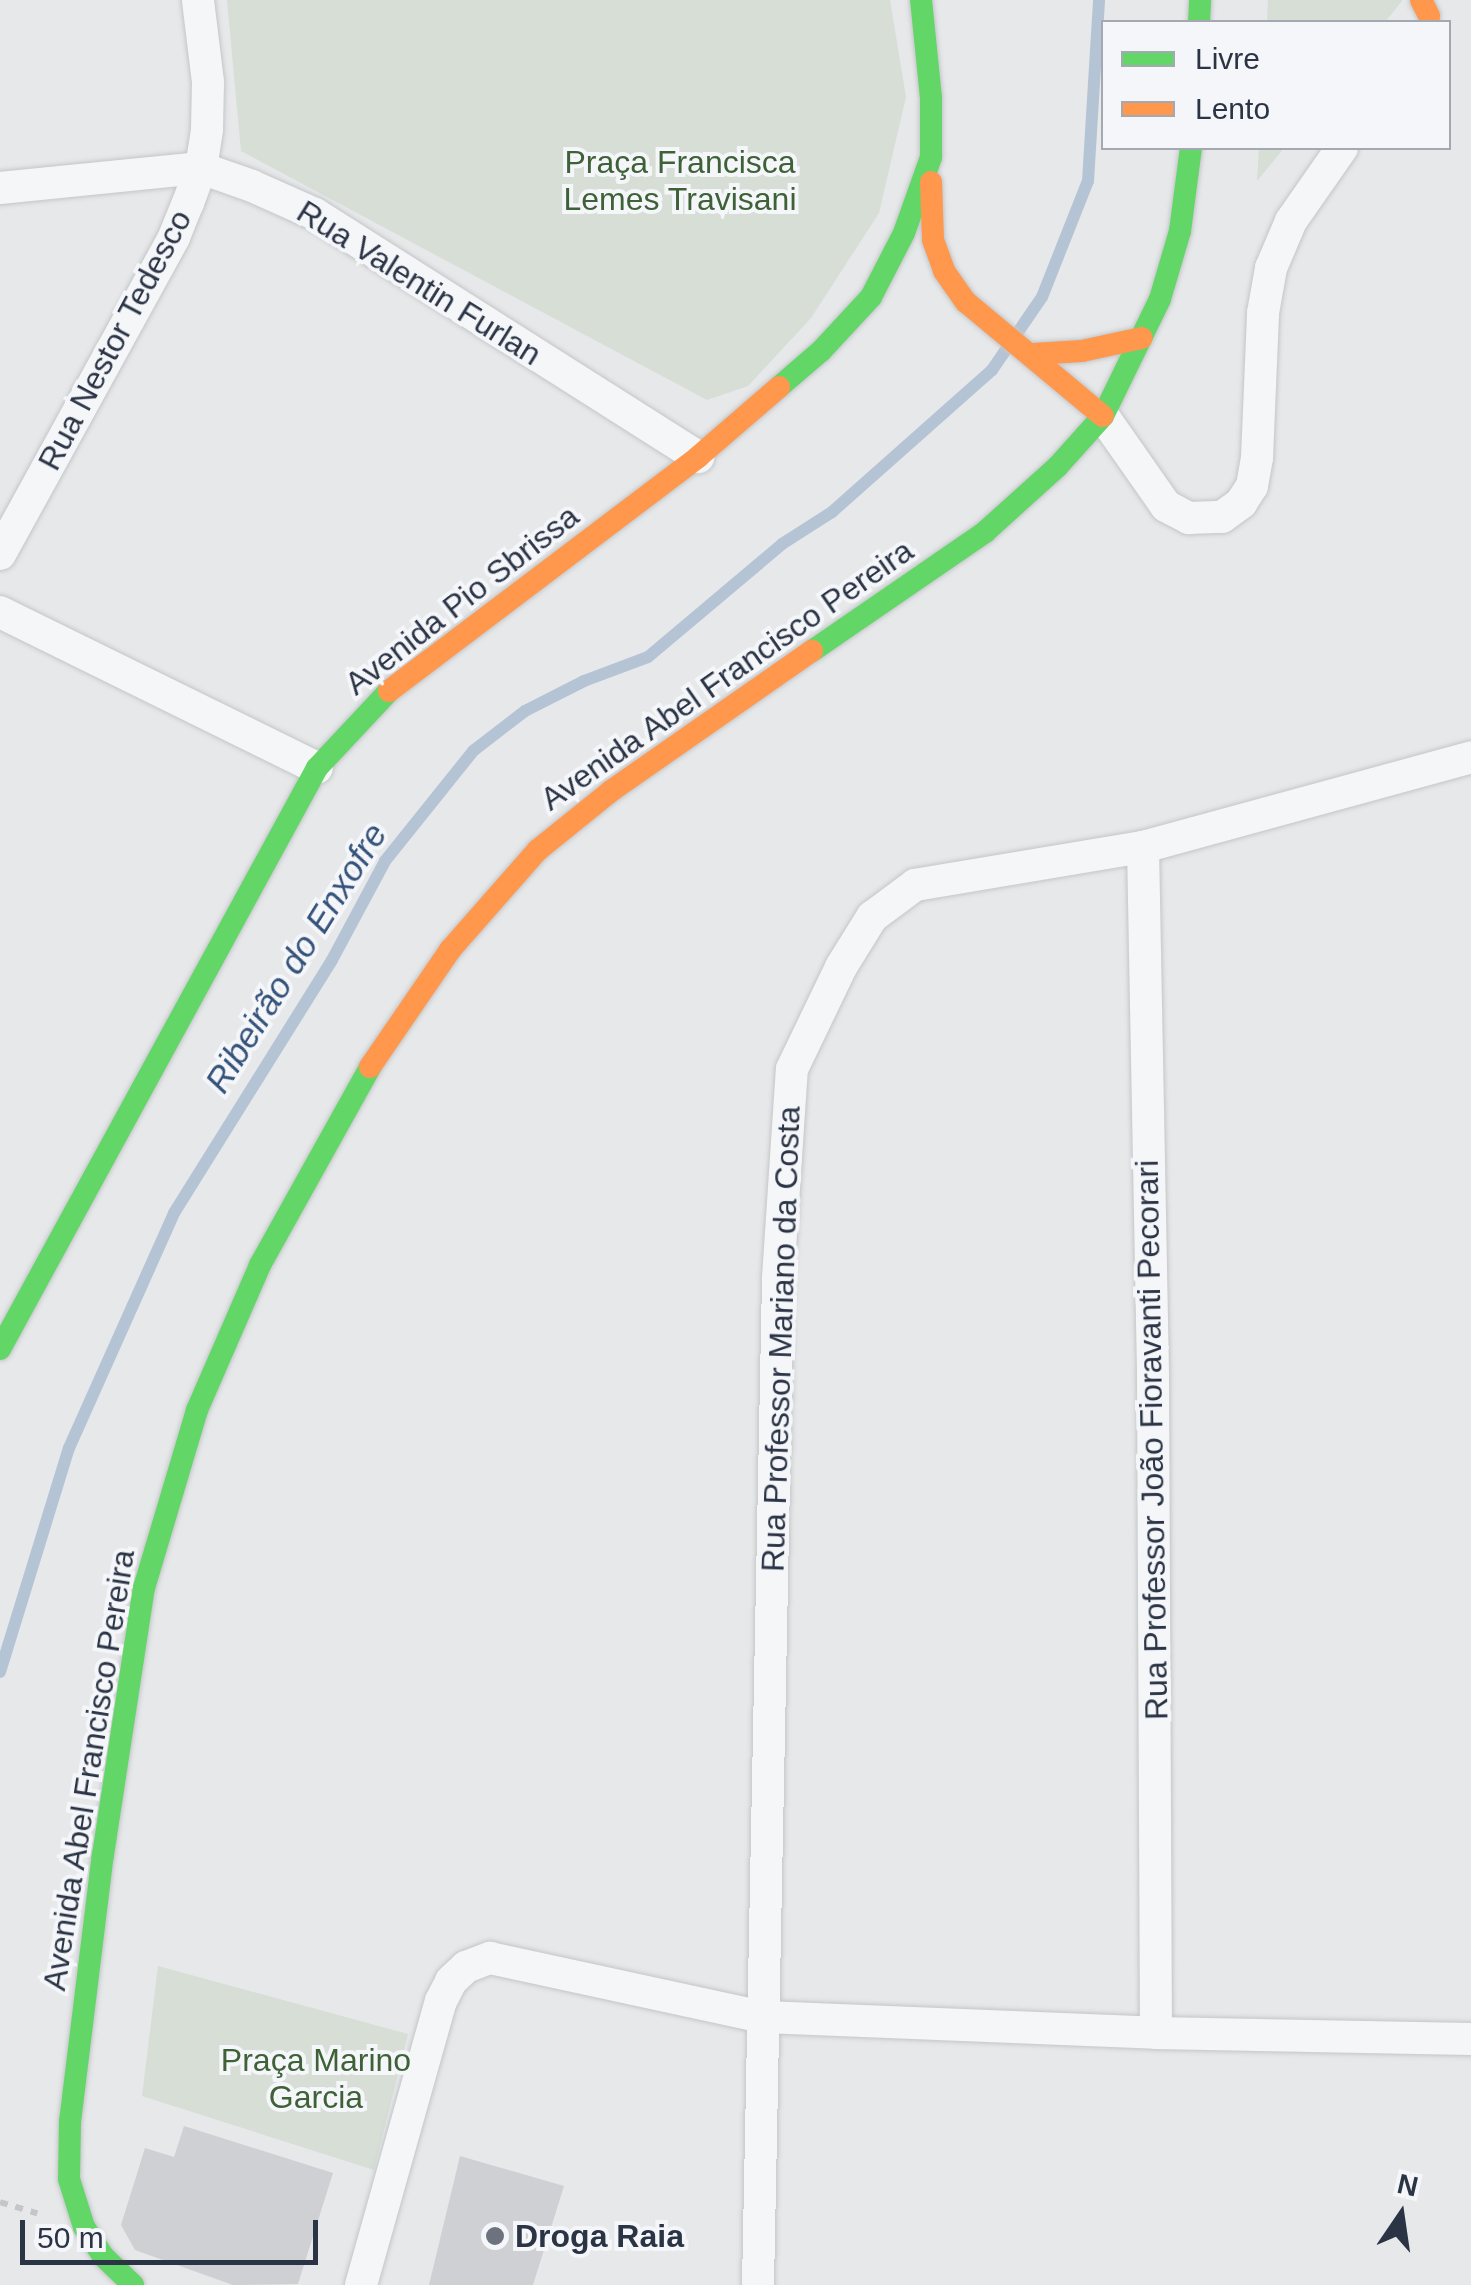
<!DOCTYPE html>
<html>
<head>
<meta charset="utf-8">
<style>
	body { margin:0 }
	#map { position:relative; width:1471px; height:2285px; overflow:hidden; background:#e6e8ea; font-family:Arial,sans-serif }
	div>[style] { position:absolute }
	.green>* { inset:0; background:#d6ded6 }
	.stream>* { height:12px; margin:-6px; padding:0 6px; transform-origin:6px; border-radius:6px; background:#b4c4d5 }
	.building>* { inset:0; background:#ced0d3 }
	.path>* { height:6px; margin-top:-3px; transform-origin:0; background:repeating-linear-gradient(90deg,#c5c6ca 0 8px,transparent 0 16px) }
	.roads { filter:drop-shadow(0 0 2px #c4c6c8) drop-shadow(0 0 2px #c4c6c8) }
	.street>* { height:32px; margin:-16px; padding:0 16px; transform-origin:16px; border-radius:16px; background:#f5f6f7 }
	.fast>* { height:22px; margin:-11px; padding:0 11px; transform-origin:11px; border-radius:11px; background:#63d668 }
	.slow>* { height:22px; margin:-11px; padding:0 11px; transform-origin:11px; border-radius:11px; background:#ff974d }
	.dots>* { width:28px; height:28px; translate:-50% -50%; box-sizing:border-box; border:5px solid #f4f6f9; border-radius:50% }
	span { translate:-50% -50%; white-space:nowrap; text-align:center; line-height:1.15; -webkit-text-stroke:8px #f4f6f9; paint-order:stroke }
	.park-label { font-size:32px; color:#3f6138 }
	.street-label { font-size:32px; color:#2b3445 }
	.poi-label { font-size:32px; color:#2b3445; font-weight:700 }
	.left { translate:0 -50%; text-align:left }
	.water-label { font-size:35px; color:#34527a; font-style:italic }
	.legend { position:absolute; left:1101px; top:20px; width:350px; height:130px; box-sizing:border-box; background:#f4f6f9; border:2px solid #a4a8b1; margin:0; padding:12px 18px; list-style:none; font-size:30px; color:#2b3445 }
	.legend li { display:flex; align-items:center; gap:20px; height:50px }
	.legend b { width:50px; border:2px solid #a4a8b1 }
	.north { position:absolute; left:1351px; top:2165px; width:100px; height:100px; -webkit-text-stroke:8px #f4f6f9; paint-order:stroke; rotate:13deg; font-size:28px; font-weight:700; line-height:40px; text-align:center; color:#2b3445 }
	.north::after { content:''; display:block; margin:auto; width:35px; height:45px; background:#2b3445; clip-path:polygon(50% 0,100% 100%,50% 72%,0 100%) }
	.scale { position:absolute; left:20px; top:2220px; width:298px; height:45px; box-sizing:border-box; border:5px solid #2b3445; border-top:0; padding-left:12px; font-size:30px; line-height:35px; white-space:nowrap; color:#2b3445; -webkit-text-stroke:8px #f4f6f9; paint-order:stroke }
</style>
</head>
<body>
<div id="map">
	<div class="green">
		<div style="clip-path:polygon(227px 0,890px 0,906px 97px,879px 213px,811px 318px,748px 386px,707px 400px,241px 151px)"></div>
		<div style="clip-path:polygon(1268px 0,1402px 0,1402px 1px,1385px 22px,1267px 22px)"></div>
		<div style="clip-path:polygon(1259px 148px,1284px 148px,1257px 181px)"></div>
		<div style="clip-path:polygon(158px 1966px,408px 2034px,374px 2170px,142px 2096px)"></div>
	</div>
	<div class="stream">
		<div style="left:0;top:1672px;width:234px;rotate:-72.9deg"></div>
		<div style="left:69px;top:1448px;width:257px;rotate:-65.9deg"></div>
		<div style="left:174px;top:1213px;width:298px;rotate:-58deg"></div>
		<div style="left:332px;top:960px;width:112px;rotate:-61.8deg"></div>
		<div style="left:385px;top:861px;width:141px;rotate:-51.3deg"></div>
		<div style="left:473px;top:751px;width:66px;rotate:-37.6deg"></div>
		<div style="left:525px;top:711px;width:66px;rotate:-27deg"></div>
		<div style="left:584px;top:681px;width:68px;rotate:-20.6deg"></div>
		<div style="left:648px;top:657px;width:175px;rotate:-40.1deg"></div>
		<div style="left:782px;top:544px;width:59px;rotate:-32.6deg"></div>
		<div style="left:832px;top:512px;width:214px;rotate:-41.6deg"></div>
		<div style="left:992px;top:370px;width:88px;rotate:-55.6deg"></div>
		<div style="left:1042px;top:297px;width:125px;rotate:-68.4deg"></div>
		<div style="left:1088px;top:181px;width:181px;rotate:-86.5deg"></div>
	</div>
	<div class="building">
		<div style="clip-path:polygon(184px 2126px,333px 2173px,298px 2284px,233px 2285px,135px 2250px,121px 2225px,145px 2148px,174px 2157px)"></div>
		<div style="clip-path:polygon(460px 2156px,564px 2186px,533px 2285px,429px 2285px)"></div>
	</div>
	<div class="path">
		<div style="left:0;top:2202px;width:39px;rotate:17deg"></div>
	</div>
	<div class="roads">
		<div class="street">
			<div style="left:0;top:188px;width:202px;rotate:-5.7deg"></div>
			<div style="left:201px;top:168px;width:54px;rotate:19.4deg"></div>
			<div style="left:252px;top:186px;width:69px;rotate:24deg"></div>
			<div style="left:315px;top:214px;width:454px;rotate:32.4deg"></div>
			<div style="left:1103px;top:416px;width:110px;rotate:55deg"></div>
			<div style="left:1166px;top:506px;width:26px;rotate:28deg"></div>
			<div style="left:1189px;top:518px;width:33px;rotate:-2deg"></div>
			<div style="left:1222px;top:517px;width:24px;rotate:-36deg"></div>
			<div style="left:1241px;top:503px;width:20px;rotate:-57deg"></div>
			<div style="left:1252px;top:486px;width:28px;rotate:-80deg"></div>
			<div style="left:1257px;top:458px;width:145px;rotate:-87.6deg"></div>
			<div style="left:1263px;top:313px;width:46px;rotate:-79.9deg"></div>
			<div style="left:1271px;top:268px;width:51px;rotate:-66.9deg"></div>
			<div style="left:1291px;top:221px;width:89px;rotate:-55.1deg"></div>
			<div style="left:0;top:554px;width:362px;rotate:-61.2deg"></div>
			<div style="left:174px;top:237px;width:37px;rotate:-68deg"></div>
			<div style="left:188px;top:203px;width:37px;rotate:-70deg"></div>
			<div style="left:201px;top:168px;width:39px;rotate:-81deg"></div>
			<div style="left:207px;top:129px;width:47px;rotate:-88.8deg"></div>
			<div style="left:208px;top:82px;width:83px;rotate:-97deg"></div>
			<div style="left:0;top:612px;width:353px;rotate:26.2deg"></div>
			<div style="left:1143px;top:847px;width:528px;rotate:88.91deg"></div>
			<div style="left:1153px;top:1375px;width:658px;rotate:89.74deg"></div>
			<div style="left:361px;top:2285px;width:295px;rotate:-74.3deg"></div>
			<div style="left:441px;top:2001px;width:22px;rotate:-63deg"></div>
			<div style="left:451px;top:1981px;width:21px;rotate:-43deg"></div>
			<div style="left:466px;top:1967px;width:26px;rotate:-21deg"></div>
			<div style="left:490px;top:1958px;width:280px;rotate:12.2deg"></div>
			<div style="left:764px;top:2017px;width:392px;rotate:2.3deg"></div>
			<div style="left:1156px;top:2033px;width:315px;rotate:1.1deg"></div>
			<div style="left:758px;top:2285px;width:1007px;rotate:-88.86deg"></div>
			<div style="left:778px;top:1278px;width:209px;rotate:-86.2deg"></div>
			<div style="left:792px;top:1069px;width:113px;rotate:-64.3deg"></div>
			<div style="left:841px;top:967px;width:59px;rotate:-58.2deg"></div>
			<div style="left:872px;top:917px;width:54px;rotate:-36.7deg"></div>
			<div style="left:915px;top:885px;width:231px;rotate:-9.5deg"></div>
			<div style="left:1143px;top:847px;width:340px;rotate:-15.3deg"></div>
		</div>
		<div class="fast">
			<div style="left:1199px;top:22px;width:22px;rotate:-87deg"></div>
			<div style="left:779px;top:387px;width:55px;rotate:-40.6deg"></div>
			<div style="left:821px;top:351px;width:74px;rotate:-47.2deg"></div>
			<div style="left:871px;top:297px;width:72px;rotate:-62.7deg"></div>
			<div style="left:904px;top:233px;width:81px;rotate:-70.4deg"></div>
			<div style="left:931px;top:157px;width:59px;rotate:-90deg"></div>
			<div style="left:931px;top:98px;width:99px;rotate:-95.8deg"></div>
			<div style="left:812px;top:651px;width:210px;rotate:-34.5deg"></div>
			<div style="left:985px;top:532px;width:98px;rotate:-42.1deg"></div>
			<div style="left:1058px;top:466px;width:67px;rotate:-48deg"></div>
			<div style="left:1103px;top:416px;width:130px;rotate:-64deg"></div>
			<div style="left:1160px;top:299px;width:71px;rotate:-73.6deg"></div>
			<div style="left:1180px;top:231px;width:84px;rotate:-82.5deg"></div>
			<div style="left:0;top:1349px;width:662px;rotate:-61.38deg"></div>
			<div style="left:317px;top:768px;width:105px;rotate:-46.9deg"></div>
			<div style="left:133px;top:2285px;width:42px;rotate:-136deg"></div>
			<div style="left:103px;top:2256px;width:35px;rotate:-123deg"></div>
			<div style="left:84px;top:2227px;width:50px;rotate:-107.4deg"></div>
			<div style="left:69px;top:2179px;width:57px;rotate:-89deg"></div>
			<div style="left:70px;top:2122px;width:269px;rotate:-83deg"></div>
			<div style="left:103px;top:1855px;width:270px;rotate:-81.3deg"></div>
			<div style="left:144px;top:1588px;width:186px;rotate:-73.4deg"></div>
			<div style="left:197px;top:1410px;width:158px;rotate:-66.5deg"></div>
			<div style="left:260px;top:1265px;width:227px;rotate:-60.9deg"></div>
		</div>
		<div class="slow">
			<div style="left:1421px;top:0;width:18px;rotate:63deg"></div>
			<div style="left:931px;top:182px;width:58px;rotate:88deg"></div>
			<div style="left:933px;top:240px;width:33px;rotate:70deg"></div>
			<div style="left:944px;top:271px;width:38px;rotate:55deg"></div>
			<div style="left:966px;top:302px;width:178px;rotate:39.8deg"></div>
			<div style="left:1033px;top:354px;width:49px;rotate:-3.5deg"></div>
			<div style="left:1082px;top:351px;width:61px;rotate:-12.2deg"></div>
			<div style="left:389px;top:691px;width:388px;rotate:-37.1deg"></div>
			<div style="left:698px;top:457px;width:107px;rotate:-40.8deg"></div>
			<div style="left:370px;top:1067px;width:142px;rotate:-55.6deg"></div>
			<div style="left:450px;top:950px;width:133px;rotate:-48.7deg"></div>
			<div style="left:538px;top:850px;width:94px;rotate:-38.9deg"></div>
			<div style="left:611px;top:791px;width:245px;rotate:-34.9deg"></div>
		</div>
	</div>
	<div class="dots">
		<div style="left:495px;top:2236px;background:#6c737f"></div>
	</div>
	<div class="park-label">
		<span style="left:680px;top:181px">Praça Francisca<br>Lemes Travisani</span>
		<span style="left:316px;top:2079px">Praça Marino<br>Garcia</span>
	</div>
	<div class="street-label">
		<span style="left:419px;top:283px;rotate:32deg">Rua Valentin Furlan</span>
		<span style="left:115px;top:340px;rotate:-62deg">Rua Nestor Tedesco</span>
		<span style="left:462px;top:600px;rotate:-38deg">Avenida Pio Sbrissa</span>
		<span style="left:727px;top:675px;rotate:-35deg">Avenida Abel Francisco Pereira</span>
		<span style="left:781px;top:1339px;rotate:-88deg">Rua Professor Mariano da Costa</span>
		<span style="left:1152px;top:1440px;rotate:-91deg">Rua Professor João Fioravanti Pecorari</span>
		<span style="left:89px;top:1770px;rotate:-81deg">Avenida Abel Francisco Pereira</span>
	</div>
	<div class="poi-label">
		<span class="left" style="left:515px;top:2236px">Droga Raia</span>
	</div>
	<div class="water-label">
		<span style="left:296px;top:958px;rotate:-58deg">Ribeirão do Enxofre</span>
	</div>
	<ul class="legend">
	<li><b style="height:12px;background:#63d668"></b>Livre</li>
	<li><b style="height:12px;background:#ff974d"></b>Lento</li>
	</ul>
	<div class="north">N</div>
	<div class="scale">50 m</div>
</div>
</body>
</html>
